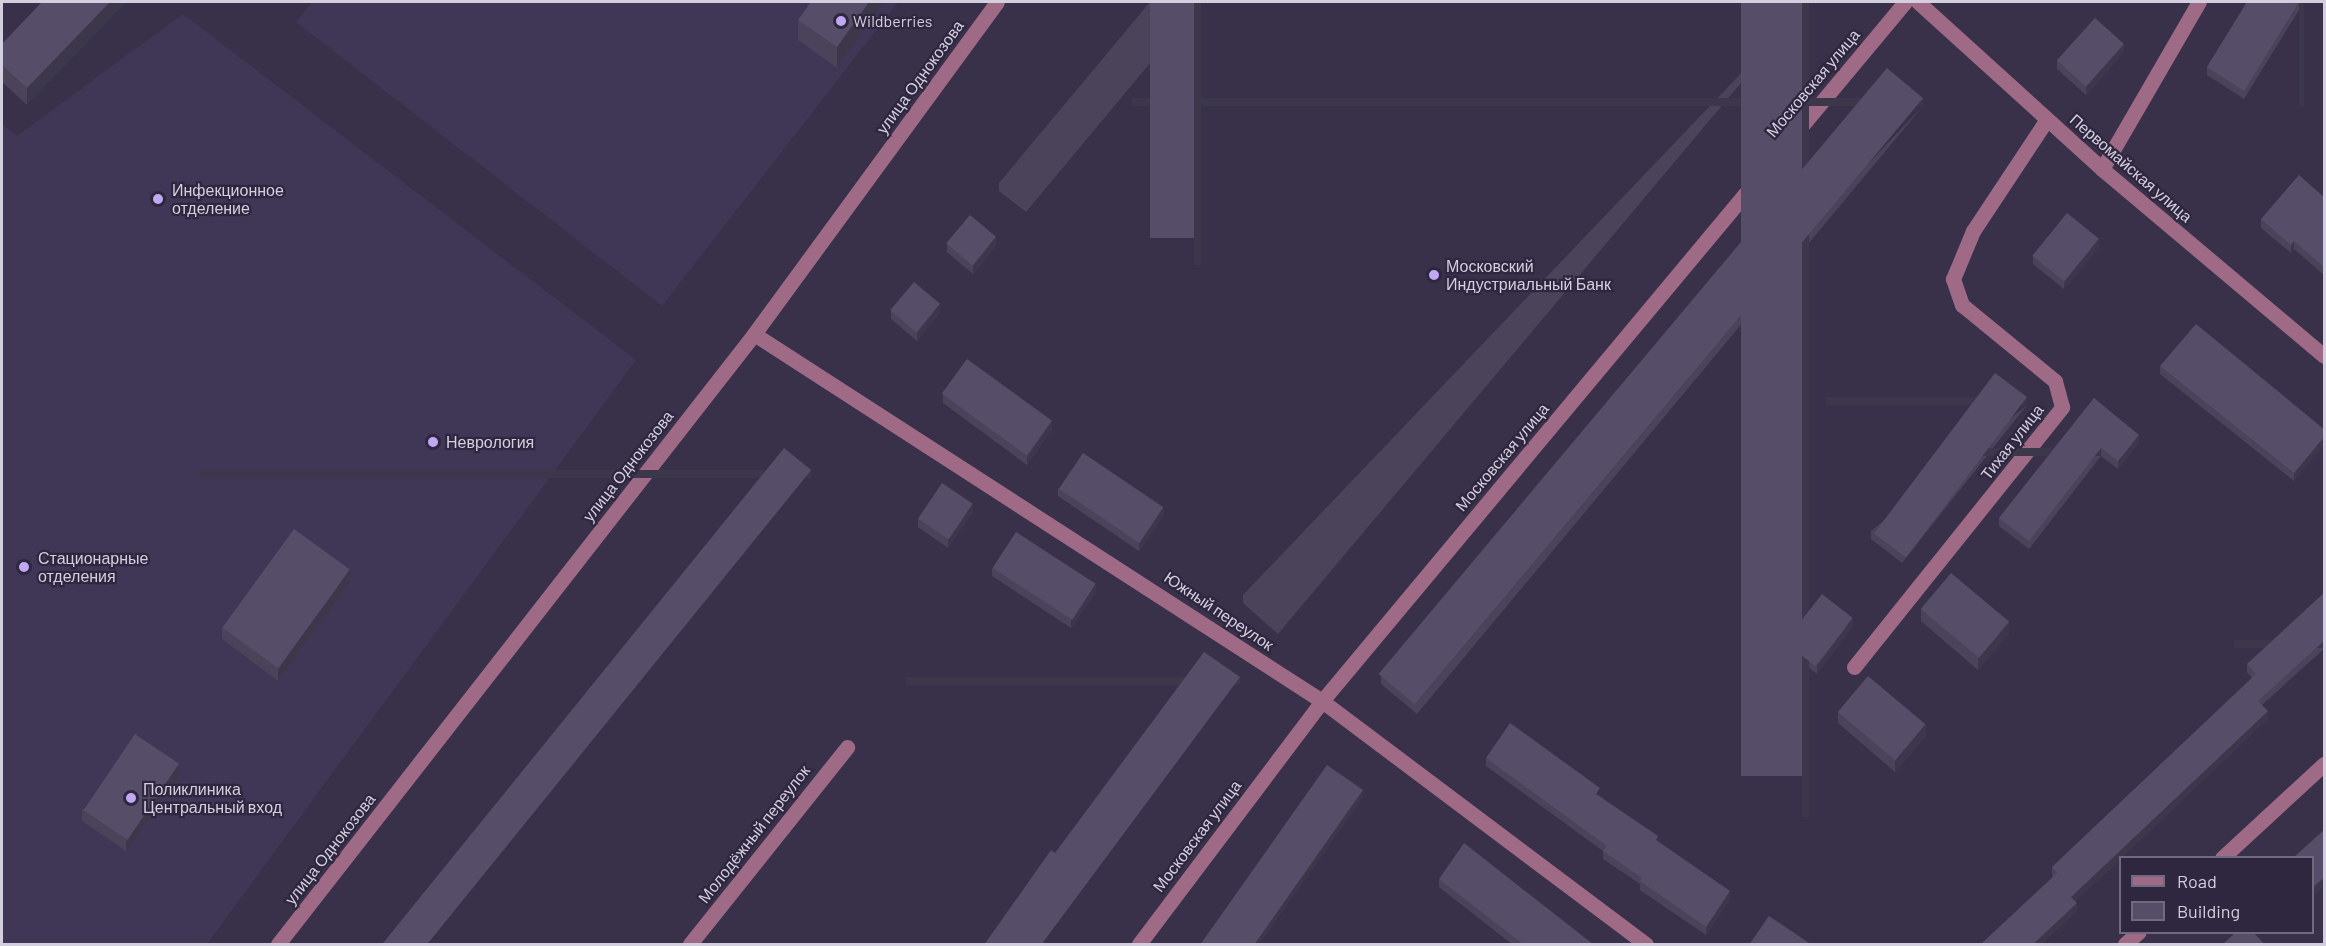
<!DOCTYPE html>
<html>
<head>
<meta charset="utf-8">
<style>
	body { margin:0 }
	#map { position:relative; width:2326px; height:946px; overflow:hidden; background:#39314a; font-family:Barlow,sans-serif }
	div>[style] { position:absolute }
	.built>* { inset:0; background:#403656 }
	.minor>* { height:15px; margin:-7.5px; padding:0 7.5px; transform-origin:7.5px; border-radius:7.5px; background:#9f6a85 }
	.wall>* { inset:0; background:#4a435a }
	.shaded-wall>* { inset:0; background:#3c374a; transform-origin:0 0 }
	.building>* { inset:0; background:#564e69; transform-origin:0 0 }
	.dots>* { width:16px; height:16px; translate:-50% -50%; box-sizing:border-box; border:3px solid #2e273f; border-radius:50% }
	span { translate:-50% -50%; white-space:nowrap; text-align:center; line-height:1.15; -webkit-text-stroke:4.5px #2e273f; paint-order:stroke }
	.poi-label { font-size:16px; color:#d4cfdf }
	.left { translate:0 -50%; text-align:left }
	.street-label { font-size:16px; color:#d4cfdf }
	.frame { position:absolute; inset:0; border:3px solid #d4cfdf; pointer-events:none }
	.legend { position:absolute; left:2119px; top:856px; width:195px; height:78px; box-sizing:border-box; background:#2e273f; border:2px solid #706a7f; margin:0; padding:8px 10px; list-style:none; font-size:18px; color:#d4cfdf }
	.legend li { display:flex; align-items:center; gap:12px; height:30px }
	.legend b { width:30px; border:2px solid #706a7f }
</style>
</head>
<body>
<div id="map">
	<div class="built">
		<div style="clip-path:polygon(312px 2px,898px 2px,662px 306px,296px 22px)"></div>
		<div style="clip-path:polygon(183px 14px,636px 360px,207px 944px,2px 944px,2px 124px,17px 136px)"></div>
	</div>
	<div class="minor">
		<div style="left:1918px;top:2px;width:248px;rotate:42.2deg"></div>
		<div style="left:2102px;top:169px;width:290px;rotate:40.1deg"></div>
		<div style="left:2102px;top:169px;width:193px;rotate:-59.9deg"></div>
		<div style="left:754px;top:334px;width:676px;rotate:32.87deg"></div>
		<div style="left:1322px;top:701px;width:405px;rotate:36.9deg"></div>
		<div style="left:1854px;top:667px;width:333px;rotate:-51.3deg"></div>
		<div style="left:2062px;top:407px;width:27px;rotate:-105deg"></div>
		<div style="left:2055px;top:381px;width:120px;rotate:-140.7deg"></div>
		<div style="left:1962px;top:305px;width:28px;rotate:-109deg"></div>
		<div style="left:1953px;top:279px;width:52px;rotate:-67.4deg"></div>
		<div style="left:1973px;top:231px;width:134px;rotate:-56.5deg"></div>
		<div style="left:2222px;top:858px;width:139px;rotate:-42.7deg"></div>
		<div style="left:278px;top:944px;width:774px;rotate:-52.03deg"></div>
		<div style="left:754px;top:334px;width:411px;rotate:-53.8deg"></div>
		<div style="left:690px;top:944px;width:252px;rotate:-51.4deg"></div>
		<div style="left:1139px;top:944px;width:304px;rotate:-53deg"></div>
		<div style="left:1322px;top:701px;width:910px;rotate:-50.17deg"></div>
		<div style="left:2125px;top:944px;width:18px;rotate:-41deg"></div>
	</div>
	<div class="wall">
		<div style="clip-path:polygon(42px 2px,27px 105px,2px 82px,2px 44px)"></div>
		<div style="clip-path:polygon(884px 2px,837px 68px,798px 40px,798px 20px)"></div>
		<div style="clip-path:polygon(1150px 2px,1201px 2px,1026px 212px,999px 191px,999px 183px)"></div>
		<div style="clip-path:polygon(1809px 2px,1278px 634px,1243px 603px,1243px 595px)"></div>
		<div style="clip-path:polygon(2247px 2px,2304px 2px,2244px 99px,2207px 75px,2207px 67px)"></div>
		<div style="clip-path:polygon(2124px 52px,2086px 95px,2057px 69px,2057px 61px)"></div>
		<div style="clip-path:polygon(1923px 106px,1417px 714px,1381px 684px,1381px 676px)"></div>
		<div style="clip-path:polygon(2325px 198px,2325px 276px,2294px 249px,2291px 253px,2261px 228px,2261px 219px)"></div>
		<div style="clip-path:polygon(947px 244px,996px 245px,973px 274px,947px 252px)"></div>
		<div style="clip-path:polygon(2099px 247px,2064px 289px,2033px 264px,2033px 256px)"></div>
		<div style="clip-path:polygon(891px 311px,940px 312px,917px 341px,891px 319px)"></div>
		<div style="clip-path:polygon(2160px 366px,2325px 430px,2294px 481px,2160px 374px)"></div>
		<div style="clip-path:polygon(943px 395px,1052px 429px,1027px 465px,943px 403px)"></div>
		<div style="clip-path:polygon(2094px 398px,2139px 443px,2118px 469px,2101px 456px,2029px 549px,1999px 526px,1999px 518px)"></div>
		<div style="clip-path:polygon(2027px 405px,1902px 563px,1871px 539px,1871px 531px)"></div>
		<div style="clip-path:polygon(1058px 488px,1164px 515px,1139px 551px,1058px 496px)"></div>
		<div style="clip-path:polygon(973px 512px,948px 548px,918px 527px,918px 519px)"></div>
		<div style="clip-path:polygon(992px 568px,1096px 592px,1071px 628px,992px 576px)"></div>
		<div style="clip-path:polygon(350px 582px,278px 681px,222px 639px,222px 628px)"></div>
		<div style="clip-path:polygon(2325px 592px,2325px 648px,2262px 705px,2268px 719px,2121px 858px,2121px 859px,2075px 901px,2077px 911px,2040px 945px,1980px 945px,2053px 877px,2052px 875px,2052px 867px,2252px 678px,2247px 672px,2247px 664px)"></div>
		<div style="clip-path:polygon(1921px 609px,2009px 634px,1978px 670px,1921px 621px)"></div>
		<div style="clip-path:polygon(1853px 626px,1817px 674px,1785px 650px,1785px 642px)"></div>
		<div style="clip-path:polygon(1838px 712px,1926px 736px,1895px 772px,1838px 723px)"></div>
		<div style="clip-path:polygon(1486px 758px,1600px 796px,1730px 899px,1706px 935px,1640px 890px,1640px 884px,1603px 859px,1603px 851px,1486px 766px)"></div>
		<div style="clip-path:polygon(179px 776px,126px 851px,82px 821px,82px 809px)"></div>
		<div style="clip-path:polygon(1439px 879px,1594px 945px,1513px 945px,1439px 887px)"></div>
	</div>
	<div class="shaded-wall">
		<div style="clip-path:polygon(110px 2px,126px 2px,27px 105px,27px 88px)"></div>
		<div style="clip-path:polygon(869px 2px,884px 2px,837px 68px,837px 47px)"></div>
		<div style="left:1194px;top:2px;width:7px;height:263px"></div>
		<div style="left:1802px;top:2px;width:7px;height:815px"></div>
		<div style="left:2299px;top:2px;width:5px;height:105px"></div>
		<div style="clip-path:polygon(2124px 44px,2124px 52px,2086px 95px,2086px 87px)"></div>
		<div style="left:1923px;top:98px;width:8px;height:791px;rotate:90deg"></div>
		<div style="clip-path:polygon(996px 237px,996px 245px,973px 274px,973px 266px)"></div>
		<div style="clip-path:polygon(2099px 239px,2099px 247px,2064px 289px,2064px 281px)"></div>
		<div style="clip-path:polygon(2294px 241px,2294px 249px,2291px 253px,2291px 245px)"></div>
		<div style="clip-path:polygon(940px 304px,940px 312px,917px 341px,917px 333px)"></div>
		<div style="left:2027px;top:397px;width:8px;height:201px;rotate:90deg"></div>
		<div style="clip-path:polygon(1052px 421px,1052px 429px,1027px 465px,1027px 457px)"></div>
		<div style="clip-path:polygon(2139px 435px,2139px 443px,2118px 469px,2118px 461px)"></div>
		<div style="clip-path:polygon(2325px 436px,2325px 444px,2294px 481px,2294px 473px)"></div>
		<div style="left:2101px;top:448px;width:8px;height:118px;rotate:90deg"></div>
		<div style="left:811px;top:470px;width:8px;height:611px;rotate:90deg"></div>
		<div style="clip-path:polygon(973px 504px,973px 512px,948px 548px,948px 540px)"></div>
		<div style="clip-path:polygon(1164px 507px,1164px 515px,1139px 551px,1139px 543px)"></div>
		<div style="clip-path:polygon(350px 570px,350px 582px,278px 681px,278px 669px)"></div>
		<div style="clip-path:polygon(1096px 584px,1096px 592px,1071px 628px,1071px 620px)"></div>
		<div style="clip-path:polygon(1853px 618px,1853px 626px,1817px 674px,1817px 666px)"></div>
		<div style="clip-path:polygon(2009px 622px,2009px 634px,1978px 670px,1978px 658px)"></div>
		<div style="left:2325px;top:640px;width:8px;height:91px;rotate:90deg"></div>
		<div style="left:1240px;top:677px;width:8px;height:334px;rotate:90deg"></div>
		<div style="clip-path:polygon(2268px 711px,2268px 719px,2122px 858px,2121px 858px,2121px 859px,2071px 905px,2071px 897px)"></div>
		<div style="clip-path:polygon(1926px 724px,1926px 736px,1895px 772px,1895px 760px)"></div>
		<div style="clip-path:polygon(179px 764px,179px 776px,126px 851px,126px 839px)"></div>
		<div style="clip-path:polygon(1363px 790px,1363px 798px,1259px 945px,1254px 945px)"></div>
		<div style="clip-path:polygon(2325px 877px,2325px 885px,2313px 896px,2313px 887px)"></div>
		<div style="clip-path:polygon(1730px 891px,1730px 899px,1706px 935px,1706px 927px)"></div>
		<div style="clip-path:polygon(2077px 903px,2077px 911px,2040px 945px,2032px 945px)"></div>
	</div>
	<div class="building">
		<div style="clip-path:polygon(42px 2px,110px 2px,27px 88px,2px 65px,2px 44px)"></div>
		<div style="clip-path:polygon(811px 2px,869px 2px,837px 47px,798px 20px)"></div>
		<div style="left:1150px;top:2px;width:44px;height:236px"></div>
		<div style="left:1741px;top:2px;width:61px;height:774px"></div>
		<div style="clip-path:polygon(2247px 2px,2299px 2px,2244px 91px,2207px 67px)"></div>
		<div style="left:2095px;top:18px;width:39px;height:57px;rotate:42deg"></div>
		<div style="left:1887px;top:68px;width:47px;height:791px;rotate:40deg"></div>
		<div style="clip-path:polygon(2299px 175px,2325px 198px,2325px 268px,2294px 241px,2291px 245px,2261px 219px)"></div>
		<div style="left:2067px;top:213px;width:41px;height:55px;rotate:39deg"></div>
		<div style="left:970px;top:215px;width:34px;height:37px;rotate:40deg"></div>
		<div style="left:914px;top:282px;width:34px;height:37px;rotate:40deg"></div>
		<div style="clip-path:polygon(2196px 324px,2325px 430px,2325px 436px,2294px 473px,2160px 366px)"></div>
		<div style="left:967px;top:359px;width:105px;height:43px;rotate:36deg"></div>
		<div style="left:1995px;top:373px;width:40px;height:201px;rotate:37deg"></div>
		<div style="clip-path:polygon(2094px 398px,2139px 435px,2118px 461px,2101px 448px,2029px 541px,1999px 518px)"></div>
		<div style="left:784px;top:448px;width:35px;height:639px;rotate:39deg"></div>
		<div style="left:1083px;top:453px;width:97px;height:43px;rotate:34deg"></div>
		<div style="left:942px;top:483px;width:37px;height:43px;rotate:34deg"></div>
		<div style="left:294px;top:529px;width:69px;height:122px;rotate:36deg"></div>
		<div style="left:1016px;top:532px;width:95px;height:43px;rotate:33deg"></div>
		<div style="left:1951px;top:573px;width:76px;height:47px;rotate:40deg"></div>
		<div style="clip-path:polygon(2325px 592px,2325px 640px,2258px 701px,2268px 711px,2071px 897px,2077px 903px,2032px 945px,1980px 945px,2057px 873px,2052px 867px,2256px 674px,2247px 664px)"></div>
		<div style="left:1822px;top:594px;width:39px;height:61px;rotate:38deg"></div>
		<div style="clip-path:polygon(1204px 652px,1240px 677px,1041px 945px,984px 945px,1051px 850px,1055px 853px)"></div>
		<div style="left:1868px;top:676px;width:75px;height:47px;rotate:40deg"></div>
		<div style="clip-path:polygon(1510px 723px,1600px 788px,1596px 794px,1658px 836px,1656px 840px,1730px 891px,1706px 927px,1640px 881px,1642px 878px,1603px 851px,1607px 846px,1486px 758px)"></div>
		<div style="left:135px;top:734px;width:53px;height:92px;rotate:34deg"></div>
		<div style="clip-path:polygon(1327px 765px,1363px 790px,1254px 945px,1200px 945px)"></div>
		<div style="clip-path:polygon(2325px 829px,2325px 877px,2313px 887px,2313px 858px,2293px 858px)"></div>
		<div style="clip-path:polygon(1464px 843px,1594px 945px,1524px 945px,1439px 879px)"></div>
		<div style="clip-path:polygon(1769px 916px,1812px 945px,1749px 945px)"></div>
		<div style="clip-path:polygon(2235px 933px,2254px 933px,2265px 945px,2222px 945px)"></div>
	</div>
	<div class="dots">
		<div style="left:841px;top:21px;background:#c1a8f3"></div>
		<div style="left:158px;top:199px;background:#c1a8f3"></div>
		<div style="left:1434px;top:275px;background:#c1a8f3"></div>
		<div style="left:433px;top:442px;background:#c1a8f3"></div>
		<div style="left:24px;top:567px;background:#c1a8f3"></div>
		<div style="left:131px;top:798px;background:#c1a8f3"></div>
	</div>
	<div class="poi-label">
		<span class="left" style="left:853px;top:21px">Wildberries</span>
		<span class="left" style="left:172px;top:199px">Инфекционное<br>отделение</span>
		<span class="left" style="left:1446px;top:275px">Московский<br>Индустриальный Банк</span>
		<span class="left" style="left:446px;top:442px">Неврология</span>
		<span class="left" style="left:38px;top:567px">Стационарные<br>отделения</span>
		<span class="left" style="left:143px;top:798px">Поликлиника<br>Центральный вход</span>
	</div>
	<div class="street-label">
		<span style="left:920px;top:77px;rotate:-54deg">улица Однокозова</span>
		<span style="left:1813px;top:83px;rotate:-50deg">Московская улица</span>
		<span style="left:2131px;top:168px;rotate:41deg">Первомайская улица</span>
		<span style="left:2012px;top:442px;rotate:-52deg">Тихая улица</span>
		<span style="left:1502px;top:457px;rotate:-50deg">Московская улица</span>
		<span style="left:628px;top:466px;rotate:-52deg">улица Однокозова</span>
		<span style="left:1219px;top:611px;rotate:34deg">Южный переулок</span>
		<span style="left:754px;top:834px;rotate:-52deg">Молодёжный переулок</span>
		<span style="left:1197px;top:836px;rotate:-53deg">Московская улица</span>
		<span style="left:330px;top:849px;rotate:-52deg">улица Однокозова</span>
	</div>
	<div class="frame"></div>
	<ul class="legend">
	<li><b style="height:8px;background:#9f6a85"></b>Road</li>
	<li><b style="height:16px;background:#564e69"></b>Building</li>
	</ul>
</div>
</body>
</html>
